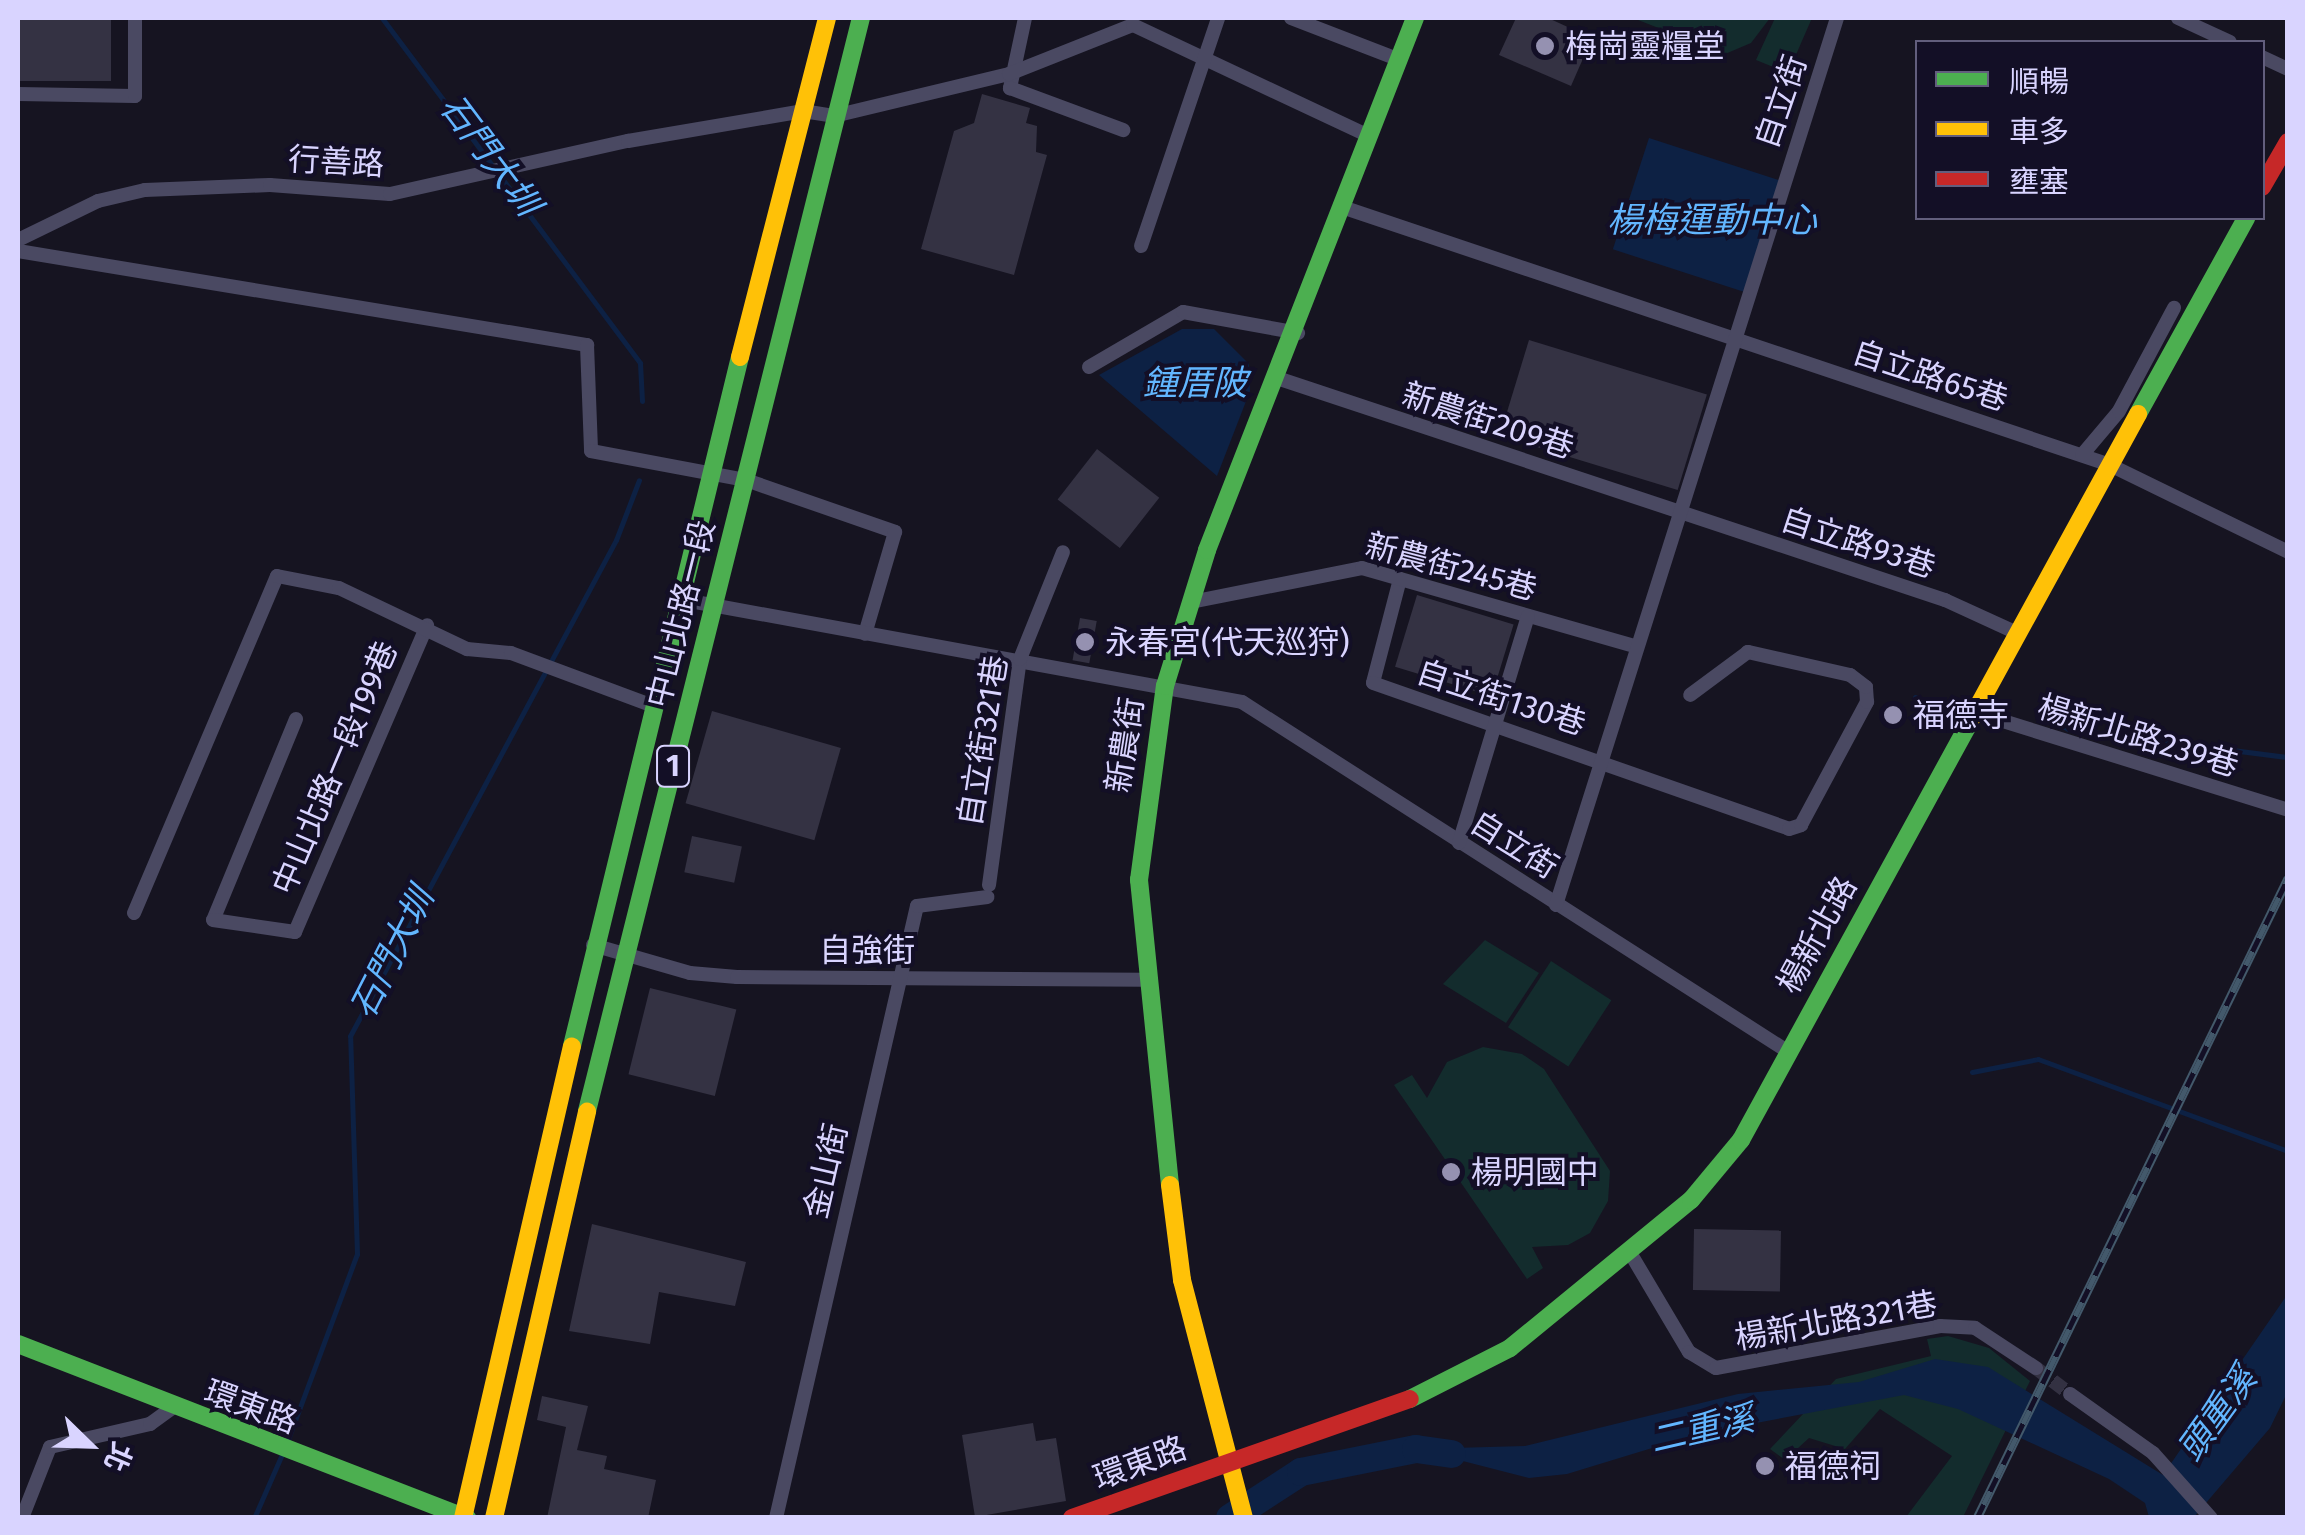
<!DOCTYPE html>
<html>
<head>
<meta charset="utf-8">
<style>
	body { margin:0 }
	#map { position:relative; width:2305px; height:1535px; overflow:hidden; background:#161421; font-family:"Fira Sans","Noto Sans TC",sans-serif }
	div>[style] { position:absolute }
	.green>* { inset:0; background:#132c2d; transform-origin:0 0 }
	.water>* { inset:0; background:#0d2144; transform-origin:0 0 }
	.stream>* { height:5px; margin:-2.5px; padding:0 2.5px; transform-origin:2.5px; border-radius:2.5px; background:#0d2144 }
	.river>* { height:28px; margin:-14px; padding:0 14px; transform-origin:14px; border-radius:14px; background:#0d2144 }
	.building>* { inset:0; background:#343243; transform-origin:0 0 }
	.street-tunnel>* { height:14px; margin-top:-7px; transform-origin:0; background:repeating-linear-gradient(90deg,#333142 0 14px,transparent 0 21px) }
	.street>* { height:14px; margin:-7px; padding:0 7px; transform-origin:7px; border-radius:7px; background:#4a4962 }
	.fast>* { height:18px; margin:-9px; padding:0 9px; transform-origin:9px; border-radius:9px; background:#4caf50 }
	.slow>* { height:18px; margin:-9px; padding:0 9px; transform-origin:9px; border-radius:9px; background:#ffc107 }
	.jam>* { height:18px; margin:-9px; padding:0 9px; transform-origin:9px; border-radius:9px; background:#c62828 }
	.rail>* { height:9px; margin-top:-4.5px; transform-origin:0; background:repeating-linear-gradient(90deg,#130f26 0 15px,#43596b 0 30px); box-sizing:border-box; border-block:2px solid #43596b }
	.dots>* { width:28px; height:28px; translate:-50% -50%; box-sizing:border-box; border:5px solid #130f26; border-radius:50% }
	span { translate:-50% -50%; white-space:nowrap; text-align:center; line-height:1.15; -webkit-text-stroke:8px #130f26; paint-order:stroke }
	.shield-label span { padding:2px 8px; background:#130f26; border:2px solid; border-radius:8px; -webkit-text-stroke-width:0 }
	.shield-label { font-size:30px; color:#d9d4ff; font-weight:700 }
	.poi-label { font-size:32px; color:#d9d4ff }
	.left { translate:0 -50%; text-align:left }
	.street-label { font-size:32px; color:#d9d4ff }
	.water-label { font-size:35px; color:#62b6ff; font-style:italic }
	.frame { position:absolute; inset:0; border:20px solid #d9d4ff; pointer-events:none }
	.legend { position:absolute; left:1915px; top:40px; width:350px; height:180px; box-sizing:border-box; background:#130f26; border:2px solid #625e7d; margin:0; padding:12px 18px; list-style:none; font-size:30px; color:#d9d4ff }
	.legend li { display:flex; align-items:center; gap:20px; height:50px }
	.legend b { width:50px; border:2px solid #625e7d }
	.north { position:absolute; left:40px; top:1395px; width:100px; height:100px; -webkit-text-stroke:8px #130f26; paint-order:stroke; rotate:113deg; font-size:28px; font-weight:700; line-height:40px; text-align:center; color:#d9d4ff }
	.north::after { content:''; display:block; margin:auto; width:35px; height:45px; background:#d9d4ff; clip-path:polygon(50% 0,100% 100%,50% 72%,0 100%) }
</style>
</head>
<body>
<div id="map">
	<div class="green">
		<div style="clip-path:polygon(1633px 18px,1770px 18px,1751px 43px,1725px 54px)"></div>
		<div style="clip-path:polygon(1775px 18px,1812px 18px,1788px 73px,1756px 60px)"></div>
		<div style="clip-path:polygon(1485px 940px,1539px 973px,1506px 1023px,1443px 984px)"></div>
		<div style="left:1551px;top:961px;width:72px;height:79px;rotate:33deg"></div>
		<div style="clip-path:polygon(1483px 1047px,1522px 1054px,1544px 1069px,1610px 1171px,1608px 1201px,1590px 1233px,1568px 1245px,1532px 1247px,1543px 1268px,1527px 1279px,1394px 1085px,1412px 1075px,1427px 1098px,1447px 1062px)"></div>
		<div style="clip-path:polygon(1948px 1336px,1989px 1348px,2030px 1381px,1963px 1517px,1906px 1517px,1952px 1456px,1880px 1409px,1845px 1449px,1809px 1438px,1785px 1460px,1770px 1449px,1836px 1379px,1931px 1356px,1927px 1339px)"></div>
	</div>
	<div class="water">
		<div style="left:1649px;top:138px;width:144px;height:117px;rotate:18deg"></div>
		<div style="clip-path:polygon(1182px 329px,1214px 329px,1249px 364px,1250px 391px,1217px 476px,1099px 375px)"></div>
		<div style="clip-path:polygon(2287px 1295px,2287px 1393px,2270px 1428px,2194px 1517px,2149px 1517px,2145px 1503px,2109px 1479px,1958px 1409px,1904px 1395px,1698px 1434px,1567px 1474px,1529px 1478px,1416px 1449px,1525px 1446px,1738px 1394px,1859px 1382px,1935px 1359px,1988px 1367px,2163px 1475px)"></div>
	</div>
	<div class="stream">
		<div style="left:382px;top:18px;width:431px;rotate:53.2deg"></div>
		<div style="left:640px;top:363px;width:38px;rotate:87deg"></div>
		<div style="left:1915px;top:697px;width:46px;rotate:23.2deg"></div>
		<div style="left:2044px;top:716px;width:27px;rotate:28deg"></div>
		<div style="left:2068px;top:729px;width:222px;rotate:7.3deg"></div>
		<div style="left:1972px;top:1072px;width:67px;rotate:-11.1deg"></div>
		<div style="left:2038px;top:1059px;width:266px;rotate:20.2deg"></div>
		<div style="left:287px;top:1442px;width:201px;rotate:-69.6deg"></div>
		<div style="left:357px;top:1254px;width:218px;rotate:-91.8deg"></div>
		<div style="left:350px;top:1036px;width:563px;rotate:-61.8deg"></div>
		<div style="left:616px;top:540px;width:64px;rotate:-69deg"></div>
		<div style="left:254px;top:1518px;width:72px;rotate:-66.3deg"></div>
	</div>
	<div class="river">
		<div style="left:1230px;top:1518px;width:85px;rotate:-32.9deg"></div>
		<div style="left:1301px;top:1472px;width:117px;rotate:-11.3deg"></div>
		<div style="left:1416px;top:1449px;width:36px;rotate:8deg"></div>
	</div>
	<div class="building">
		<div style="left:18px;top:18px;width:93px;height:63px"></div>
		<div style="clip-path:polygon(1516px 18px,1548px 18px,1592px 38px,1571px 86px,1499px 55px)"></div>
		<div style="clip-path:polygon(982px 94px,1030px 108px,1026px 123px,1037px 126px,1036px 152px,1047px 155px,1014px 275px,921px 249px,954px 131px,974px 123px)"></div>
		<div style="left:1529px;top:340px;width:186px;height:100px;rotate:17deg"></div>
		<div style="left:1097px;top:449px;width:79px;height:64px;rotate:38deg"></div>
		<div style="left:1417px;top:595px;width:101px;height:75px;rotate:17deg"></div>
		<div style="left:1080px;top:618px;width:17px;height:43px;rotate:10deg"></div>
		<div style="left:712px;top:711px;width:134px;height:96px;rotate:16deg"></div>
		<div style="left:692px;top:836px;width:51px;height:37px;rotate:12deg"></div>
		<div style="left:650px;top:988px;width:89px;height:89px;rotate:14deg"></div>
		<div style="clip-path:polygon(592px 1224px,746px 1262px,735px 1306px,659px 1292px,650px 1344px,569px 1331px)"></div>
		<div style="left:1694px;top:1229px;width:87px;height:61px;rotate:1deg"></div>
		<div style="clip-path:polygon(542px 1396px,588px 1406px,577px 1450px,607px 1456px,604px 1469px,656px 1480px,648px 1518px,547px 1518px,566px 1427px,537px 1420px)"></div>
		<div style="clip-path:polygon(1033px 1423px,1036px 1441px,1056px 1438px,1066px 1501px,975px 1517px,962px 1435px)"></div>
	</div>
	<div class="street-tunnel">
		<div style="left:2036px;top:1368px;width:43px;rotate:37.4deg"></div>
	</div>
	<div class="street">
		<div style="left:1025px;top:18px;width:72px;rotate:102.1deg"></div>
		<div style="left:1010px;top:88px;width:121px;rotate:20.4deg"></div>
		<div style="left:1291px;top:18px;width:114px;rotate:21.1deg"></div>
		<div style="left:2178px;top:18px;width:57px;rotate:24.8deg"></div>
		<div style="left:2262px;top:57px;width:29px;rotate:25deg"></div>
		<div style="left:18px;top:94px;width:117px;rotate:1deg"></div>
		<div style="left:135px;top:96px;width:78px;rotate:-90deg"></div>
		<div style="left:1342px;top:207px;width:810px;rotate:18.57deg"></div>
		<div style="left:2110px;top:465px;width:198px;rotate:26deg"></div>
		<div style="left:18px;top:240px;width:89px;rotate:-26deg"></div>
		<div style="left:98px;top:201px;width:48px;rotate:-13.2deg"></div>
		<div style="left:145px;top:190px;width:125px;rotate:-2.3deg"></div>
		<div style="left:270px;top:185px;width:120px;rotate:4.3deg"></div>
		<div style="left:390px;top:194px;width:244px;rotate:-12.6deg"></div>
		<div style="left:628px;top:141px;width:178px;rotate:-9.7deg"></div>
		<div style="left:803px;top:111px;width:31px;rotate:9deg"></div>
		<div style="left:834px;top:116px;width:180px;rotate:-13.5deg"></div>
		<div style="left:1009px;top:74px;width:133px;rotate:-21.6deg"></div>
		<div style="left:1133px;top:25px;width:259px;rotate:25.2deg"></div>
		<div style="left:1141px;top:246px;width:241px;rotate:-71.3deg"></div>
		<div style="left:18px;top:251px;width:577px;rotate:9.38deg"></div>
		<div style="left:587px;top:345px;width:106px;rotate:87.8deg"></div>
		<div style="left:591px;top:451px;width:158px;rotate:10.6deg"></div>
		<div style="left:746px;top:480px;width:158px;rotate:19.2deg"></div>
		<div style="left:895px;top:532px;width:106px;rotate:106.4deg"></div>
		<div style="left:1089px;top:367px;width:109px;rotate:-30.3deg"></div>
		<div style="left:1183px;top:312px;width:117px;rotate:10.3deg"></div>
		<div style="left:1280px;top:379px;width:701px;rotate:18.38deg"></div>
		<div style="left:1945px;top:600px;width:79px;rotate:24.6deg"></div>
		<div style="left:2082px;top:455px;width:57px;rotate:-49.9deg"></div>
		<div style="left:2119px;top:411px;width:117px;rotate:-61.9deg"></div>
		<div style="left:1400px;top:579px;width:107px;rotate:104.6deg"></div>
		<div style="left:1373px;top:683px;width:441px;rotate:19.3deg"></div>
		<div style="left:1789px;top:829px;width:13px;rotate:-18deg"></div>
		<div style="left:1801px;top:825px;width:140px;rotate:-61.8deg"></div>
		<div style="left:1867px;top:702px;width:15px;rotate:-94deg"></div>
		<div style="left:1866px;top:687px;width:20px;rotate:-143deg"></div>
		<div style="left:1850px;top:675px;width:105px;rotate:-167.3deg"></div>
		<div style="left:1748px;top:652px;width:72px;rotate:143.4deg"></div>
		<div style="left:679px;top:599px;width:572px;rotate:10.37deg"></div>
		<div style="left:1242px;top:702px;width:647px;rotate:32.63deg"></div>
		<div style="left:1191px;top:602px;width:174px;rotate:-11.2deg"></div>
		<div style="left:1362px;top:568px;width:286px;rotate:16deg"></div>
		<div style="left:1974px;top:712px;width:329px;rotate:17.3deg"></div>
		<div style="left:296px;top:719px;width:217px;rotate:112.4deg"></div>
		<div style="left:213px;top:920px;width:83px;rotate:8.3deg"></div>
		<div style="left:295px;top:932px;width:334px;rotate:-66.7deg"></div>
		<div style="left:1459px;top:843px;width:237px;rotate:-73.1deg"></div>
		<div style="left:989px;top:885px;width:228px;rotate:-82.2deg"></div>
		<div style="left:1020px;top:659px;width:115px;rotate:-68.1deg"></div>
		<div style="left:1556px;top:905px;width:930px;rotate:-72.42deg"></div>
		<div style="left:134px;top:913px;width:366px;rotate:-67deg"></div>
		<div style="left:277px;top:576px;width:63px;rotate:11deg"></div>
		<div style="left:339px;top:588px;width:142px;rotate:25.5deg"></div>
		<div style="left:467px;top:649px;width:44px;rotate:5.2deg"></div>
		<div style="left:511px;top:653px;width:149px;rotate:20.4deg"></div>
		<div style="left:593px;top:945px;width:101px;rotate:16.1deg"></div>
		<div style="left:690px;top:973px;width:47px;rotate:4.9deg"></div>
		<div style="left:737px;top:977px;width:407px;rotate:0.4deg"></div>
		<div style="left:1632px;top:1256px;width:112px;rotate:59.3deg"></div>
		<div style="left:1689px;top:1352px;width:31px;rotate:31deg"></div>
		<div style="left:1716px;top:1368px;width:228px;rotate:-10.6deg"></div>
		<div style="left:1940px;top:1326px;width:35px;rotate:3deg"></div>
		<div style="left:1975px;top:1328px;width:73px;rotate:33.3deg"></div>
		<div style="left:2070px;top:1394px;width:102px;rotate:35.4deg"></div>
		<div style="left:2153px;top:1453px;width:87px;rotate:48.3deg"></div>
		<div style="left:22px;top:1518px;width:76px;rotate:-68.5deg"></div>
		<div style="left:50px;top:1447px;width:103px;rotate:-13deg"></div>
		<div style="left:150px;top:1424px;width:26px;rotate:-36deg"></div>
		<div style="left:776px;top:1518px;width:628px;rotate:-77.03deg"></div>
		<div style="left:917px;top:906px;width:71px;rotate:-7.3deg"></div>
	</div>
	<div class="fast">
		<div style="left:2138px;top:414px;width:224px;rotate:-61.1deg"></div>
		<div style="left:572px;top:1046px;width:709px;rotate:-76.3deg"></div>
		<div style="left:587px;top:1111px;width:1127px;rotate:-75.93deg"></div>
		<div style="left:1170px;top:1185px;width:307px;rotate:-95.8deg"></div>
		<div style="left:1139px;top:880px;width:196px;rotate:-82.4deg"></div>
		<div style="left:1165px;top:686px;width:142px;rotate:-72.8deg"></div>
		<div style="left:1207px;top:550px;width:571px;rotate:-68.65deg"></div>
		<div style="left:18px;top:1344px;width:482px;rotate:21.2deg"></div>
		<div style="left:1410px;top:1399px;width:112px;rotate:-27deg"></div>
		<div style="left:1510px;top:1348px;width:234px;rotate:-39.3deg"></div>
		<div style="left:1691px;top:1200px;width:78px;rotate:-50.2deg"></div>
		<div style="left:1741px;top:1140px;width:477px;rotate:-61.3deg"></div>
	</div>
	<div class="slow">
		<div style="left:740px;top:357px;width:350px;rotate:-75.6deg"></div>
		<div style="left:1970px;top:721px;width:350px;rotate:-61.3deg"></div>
		<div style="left:1170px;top:1185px;width:96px;rotate:82.8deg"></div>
		<div style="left:1182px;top:1280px;width:246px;rotate:75.4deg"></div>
		<div style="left:463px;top:1518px;width:484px;rotate:-77deg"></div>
		<div style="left:494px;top:1518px;width:417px;rotate:-77.1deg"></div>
	</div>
	<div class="jam">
		<div style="left:2262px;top:187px;width:52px;rotate:-60deg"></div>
		<div style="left:1072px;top:1518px;width:358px;rotate:-19.4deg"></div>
	</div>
	<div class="rail">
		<div style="left:1977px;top:1518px;width:712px;rotate:-64.08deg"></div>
	</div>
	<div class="dots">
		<div style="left:1545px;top:46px;background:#9591b1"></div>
		<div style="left:1085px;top:642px;background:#9591b1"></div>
		<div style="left:1893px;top:715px;background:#9591b1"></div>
		<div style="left:1451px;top:1172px;background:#9591b1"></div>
		<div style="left:1765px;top:1466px;background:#9591b1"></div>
	</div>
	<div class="shield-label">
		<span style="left:673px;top:766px">1</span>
	</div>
	<div class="poi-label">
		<span class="left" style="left:1565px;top:46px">梅崗靈糧堂</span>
		<span class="left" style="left:1105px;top:642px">永春宮(代天巡狩)</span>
		<span class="left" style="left:1913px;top:715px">福德寺</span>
		<span class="left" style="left:1471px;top:1172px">楊明國中</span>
		<span class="left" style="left:1785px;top:1466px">福德祠</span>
	</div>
	<div class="street-label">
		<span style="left:1781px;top:102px;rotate:-71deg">自立街</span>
		<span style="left:336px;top:162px;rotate:3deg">行善路</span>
		<span style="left:1930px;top:376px;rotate:18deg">自立路65巷</span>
		<span style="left:1488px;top:421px;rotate:18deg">新農街209巷</span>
		<span style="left:1858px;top:543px;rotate:18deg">自立路93巷</span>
		<span style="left:1451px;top:567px;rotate:15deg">新農街245巷</span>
		<span style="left:681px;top:614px;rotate:-76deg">中山北路一段</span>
		<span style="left:1501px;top:698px;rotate:18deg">自立街130巷</span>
		<span style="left:2138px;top:736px;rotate:17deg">楊新北路239巷</span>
		<span style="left:983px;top:741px;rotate:-81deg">自立街321巷</span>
		<span style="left:1125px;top:745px;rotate:-81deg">新農街</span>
		<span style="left:335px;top:768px;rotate:-67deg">中山北路一段199巷</span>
		<span style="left:1514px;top:845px;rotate:32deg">自立街</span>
		<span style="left:1817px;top:935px;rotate:-61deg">楊新北路</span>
		<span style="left:867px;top:950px">自強街</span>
		<span style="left:826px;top:1171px;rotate:-77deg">金山街</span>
		<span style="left:1836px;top:1321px;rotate:-10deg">楊新北路321巷</span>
		<span style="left:251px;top:1407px;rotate:20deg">環東路</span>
		<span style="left:1140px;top:1463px;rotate:-20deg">環東路</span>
	</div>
	<div class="water-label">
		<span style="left:490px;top:155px;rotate:53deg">石門大圳</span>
		<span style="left:1712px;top:220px">楊梅運動中心</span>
		<span style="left:1195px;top:383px">鍾厝陂</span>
		<span style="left:392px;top:953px;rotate:-63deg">石門大圳</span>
		<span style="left:2217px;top:1414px;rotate:-54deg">頭重溪</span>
		<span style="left:1702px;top:1429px;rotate:-13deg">二重溪</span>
	</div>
	<div class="frame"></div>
	<ul class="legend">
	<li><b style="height:12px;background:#4caf50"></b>順暢</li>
	<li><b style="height:12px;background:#ffc107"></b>車多</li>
	<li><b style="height:12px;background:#c62828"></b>壅塞</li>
	</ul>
	<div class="north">北</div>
</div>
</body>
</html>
